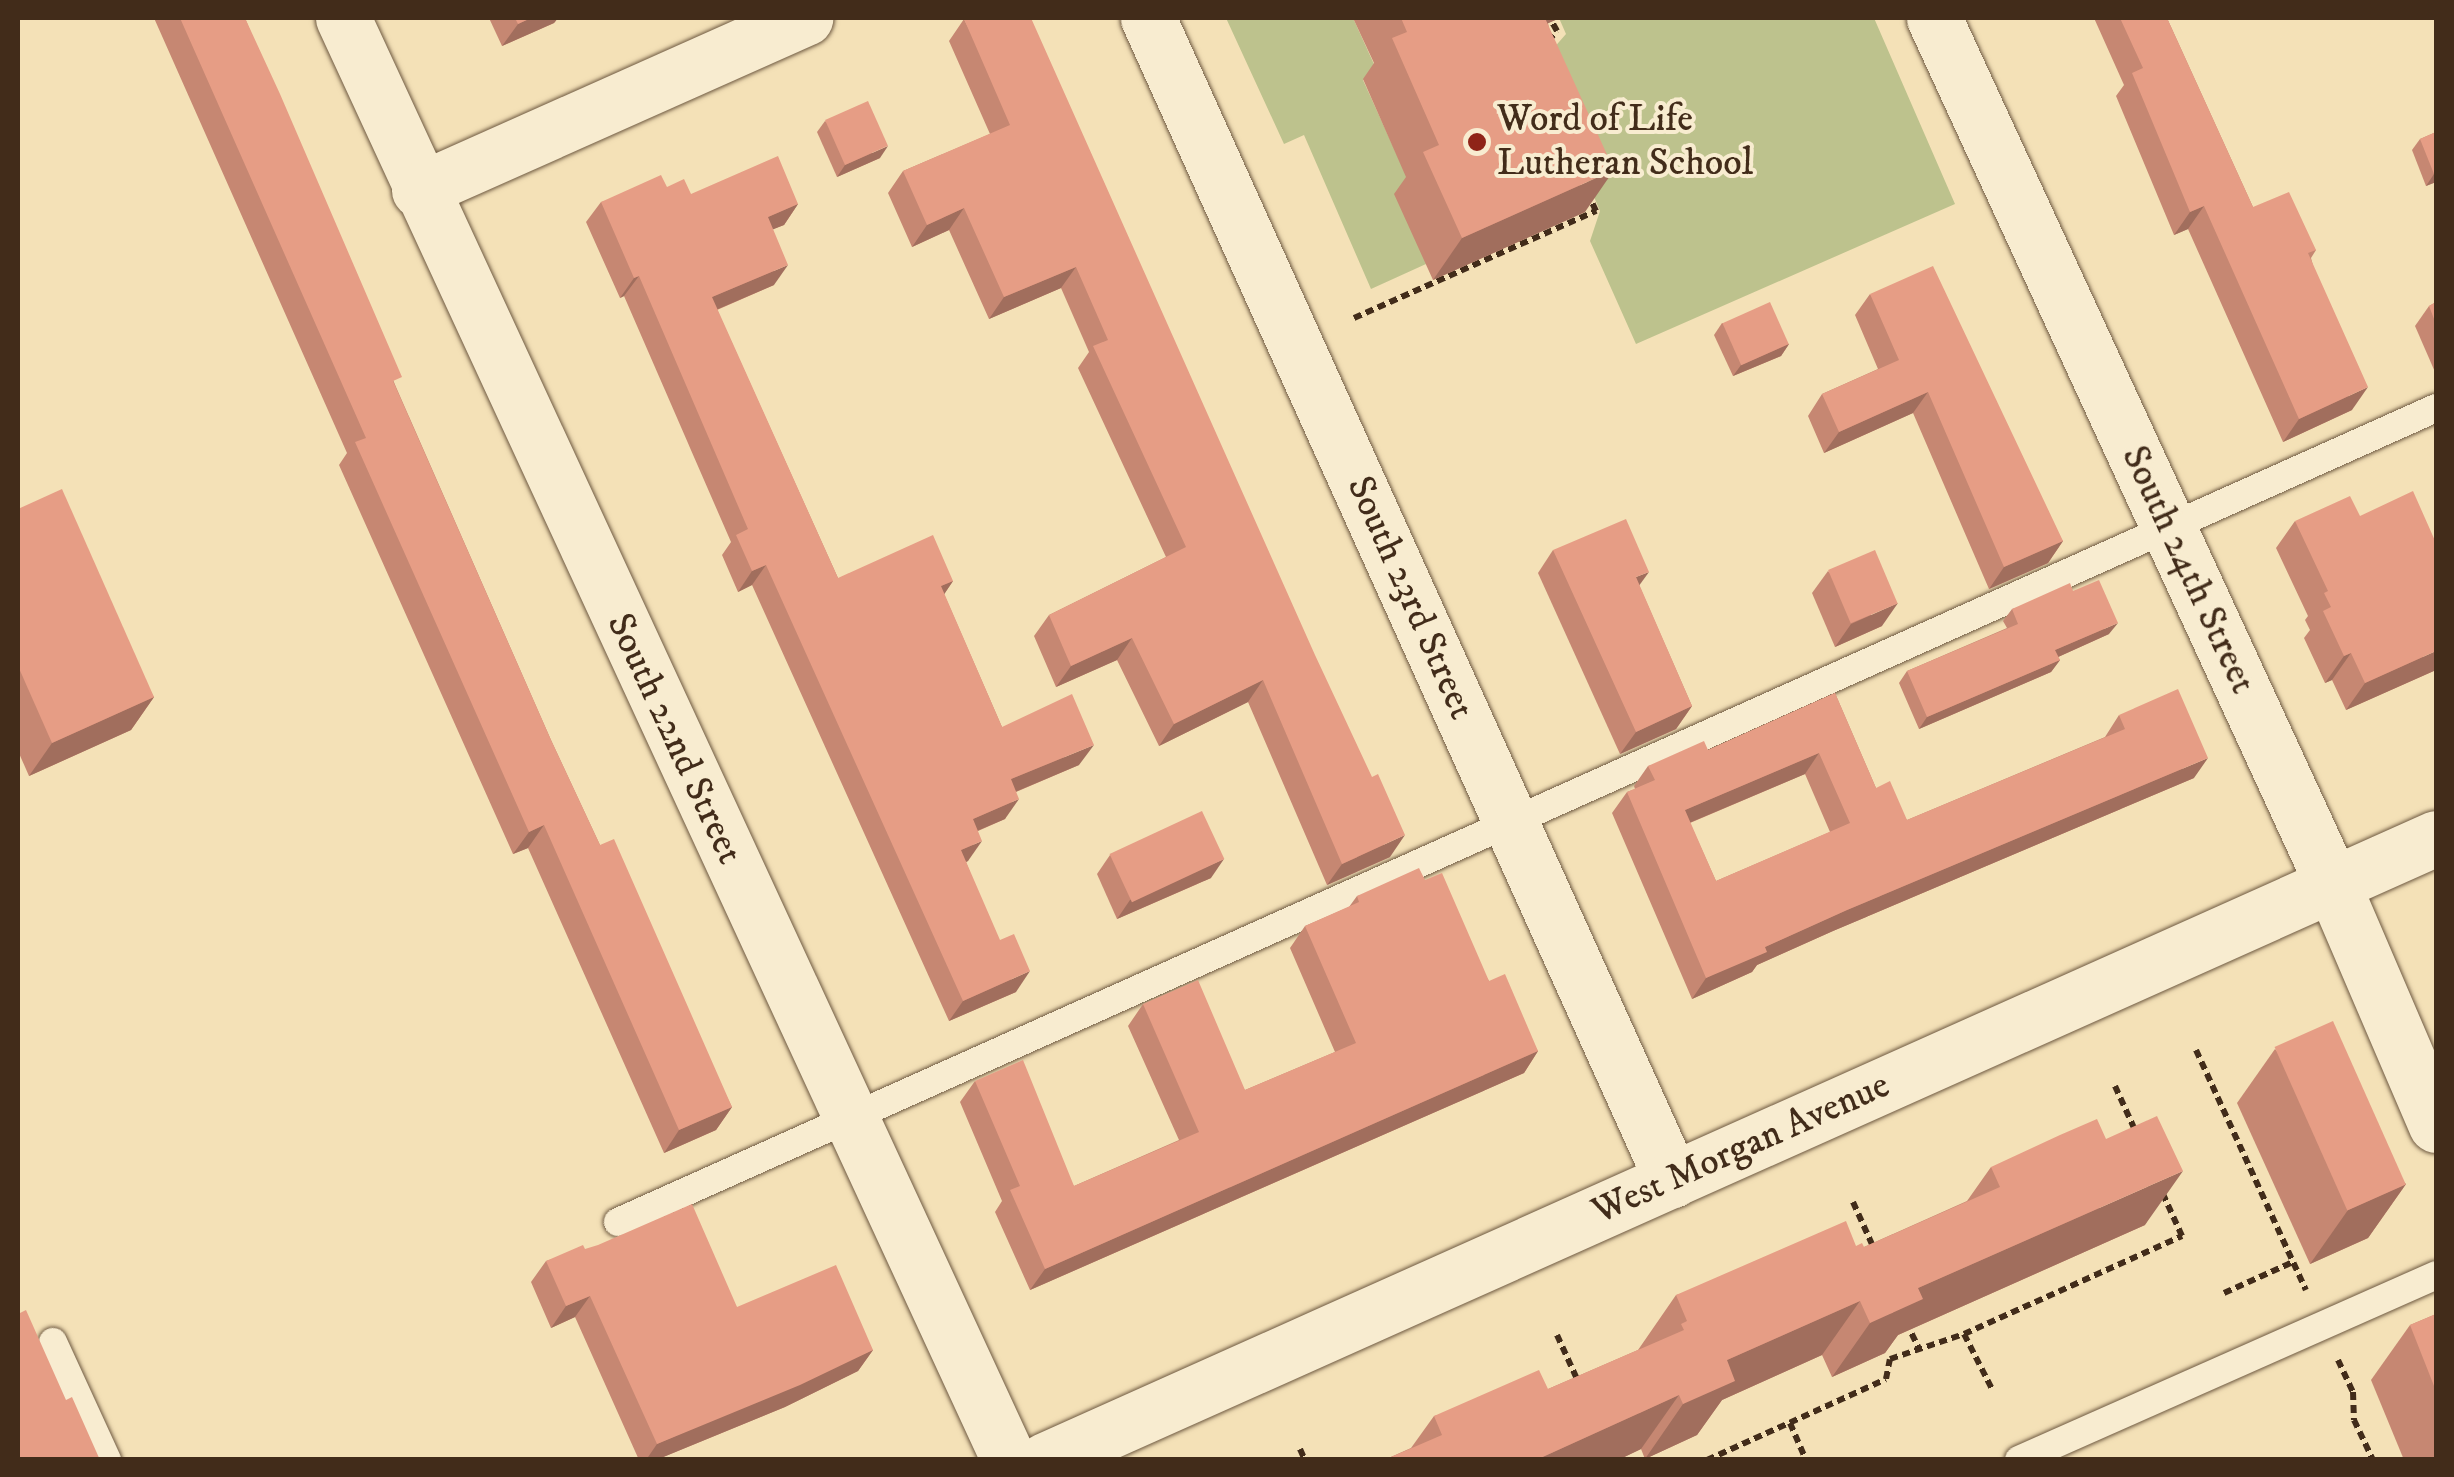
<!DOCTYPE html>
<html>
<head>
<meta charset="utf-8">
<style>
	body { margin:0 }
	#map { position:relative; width:2454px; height:1477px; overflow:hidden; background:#f4e1b7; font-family:"IM FELL DW Pica",serif }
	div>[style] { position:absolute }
	.green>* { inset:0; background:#bdc28d }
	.path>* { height:6px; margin-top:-3px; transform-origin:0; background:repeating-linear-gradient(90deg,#422c1a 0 8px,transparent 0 13px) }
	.roads { filter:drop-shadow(0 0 2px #6e5941) drop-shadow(0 0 2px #6e5941) }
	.service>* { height:28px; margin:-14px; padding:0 14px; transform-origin:14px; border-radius:14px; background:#f8ecd0 }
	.minor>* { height:55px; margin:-27.5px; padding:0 27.5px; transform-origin:27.5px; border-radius:27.5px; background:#f8ecd0 }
	.tertiary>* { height:55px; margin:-27.5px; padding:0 27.5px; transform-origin:27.5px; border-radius:27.5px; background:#f8ecd0 }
	.wall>* { inset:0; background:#c68772 }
	.shaded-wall>* { inset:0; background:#a16e5d }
	.building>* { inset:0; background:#e69d85; transform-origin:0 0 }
	.dots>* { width:28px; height:28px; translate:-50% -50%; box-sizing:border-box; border:5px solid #f8ecd0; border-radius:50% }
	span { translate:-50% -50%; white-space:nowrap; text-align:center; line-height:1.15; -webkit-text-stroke:8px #f8ecd0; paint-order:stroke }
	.poi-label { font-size:38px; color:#422c1a }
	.left { translate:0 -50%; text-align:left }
	.street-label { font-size:38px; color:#422c1a }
	.frame { position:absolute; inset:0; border:20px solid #422c1a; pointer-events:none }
</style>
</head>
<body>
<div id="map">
	<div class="green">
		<div style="clip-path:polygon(1226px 18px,1353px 18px,1378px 73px,1363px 80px,1411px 186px,1426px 264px,1371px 289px,1304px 135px,1284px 144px)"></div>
		<div style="clip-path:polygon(1559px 18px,1874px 18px,1955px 204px,1636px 344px,1590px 241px,1600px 211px,1538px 66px,1566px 34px)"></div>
	</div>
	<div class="path">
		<div style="left:1548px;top:41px;width:13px;rotate:-48deg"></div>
		<div style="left:1557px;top:31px;width:10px;rotate:-119deg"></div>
		<div style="left:1354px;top:318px;width:265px;rotate:-23.9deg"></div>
		<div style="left:1596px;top:211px;width:14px;rotate:-115deg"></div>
		<div style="left:2196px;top:1050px;width:264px;rotate:65.4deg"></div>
		<div style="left:2115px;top:1086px;width:48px;rotate:65.6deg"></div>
		<div style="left:1853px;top:1202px;width:54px;rotate:65.8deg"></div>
		<div style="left:2224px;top:1293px;width:76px;rotate:-24.2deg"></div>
		<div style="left:1906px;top:1322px;width:28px;rotate:64deg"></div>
		<div style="left:1964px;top:1334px;width:62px;rotate:63deg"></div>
		<div style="left:1557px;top:1335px;width:51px;rotate:65.5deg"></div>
		<div style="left:2338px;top:1360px;width:35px;rotate:65deg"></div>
		<div style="left:2353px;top:1392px;width:28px;rotate:88deg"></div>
		<div style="left:2354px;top:1420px;width:44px;rotate:64.6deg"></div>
		<div style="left:1790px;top:1423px;width:40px;rotate:66.6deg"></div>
		<div style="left:1300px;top:1449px;width:12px;rotate:66deg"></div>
		<div style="left:1707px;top:1460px;width:196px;rotate:-24.3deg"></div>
		<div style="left:1886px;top:1379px;width:20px;rotate:-79deg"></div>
		<div style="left:1890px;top:1359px;width:78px;rotate:-18.7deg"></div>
		<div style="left:1964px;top:1334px;width:239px;rotate:-24.2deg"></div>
		<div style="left:2182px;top:1236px;width:48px;rotate:-114.4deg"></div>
	</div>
	<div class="roads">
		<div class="service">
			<div style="left:618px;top:1222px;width:1992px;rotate:-24.12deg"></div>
			<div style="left:53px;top:1342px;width:130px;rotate:65.4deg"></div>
			<div style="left:2019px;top:1460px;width:456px;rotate:-23.9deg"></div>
		</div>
		<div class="minor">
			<div style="left:343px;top:18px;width:1588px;rotate:65.21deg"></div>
			<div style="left:1148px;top:18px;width:1275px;rotate:65.73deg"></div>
			<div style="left:1934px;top:18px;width:954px;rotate:65.29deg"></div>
			<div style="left:2333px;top:885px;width:261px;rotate:66.8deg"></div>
			<div style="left:419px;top:190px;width:423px;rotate:-24deg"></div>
		</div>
		<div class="tertiary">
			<div style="left:1045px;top:1460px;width:1524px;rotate:-24.09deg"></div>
		</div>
	</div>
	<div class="wall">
		<div style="clip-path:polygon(154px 18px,245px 18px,396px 387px,551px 740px,600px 845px,732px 1107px,716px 1130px,664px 1153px,528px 848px,513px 854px,339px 465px,347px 453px)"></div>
		<div style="clip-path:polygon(489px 18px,558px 18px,554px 23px,502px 46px)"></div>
		<div style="clip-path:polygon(1353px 18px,1560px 18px,1548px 23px,1585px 212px,1433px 280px,1394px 194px,1406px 177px,1363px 79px,1374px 63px)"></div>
		<div style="clip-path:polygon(2094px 18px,2167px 18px,2253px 207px,2316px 250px,2311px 258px,2352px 410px,2283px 442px,2188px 229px,2174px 235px,2116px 96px,2124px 85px)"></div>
		<div style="clip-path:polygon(964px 19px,1390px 857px,1327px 885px,1248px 702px,1159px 746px,1117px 660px,1056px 687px,1034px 636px,1049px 615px,1166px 557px,1078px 368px,1089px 352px,1061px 288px,989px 319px,949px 230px,912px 247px,888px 193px,903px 171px,990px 134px,949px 41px)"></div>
		<div style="clip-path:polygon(825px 121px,880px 158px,837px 177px,817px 132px)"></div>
		<div style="clip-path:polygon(2436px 132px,2436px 182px,2426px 186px,2412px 150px,2420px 139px)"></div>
		<div style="clip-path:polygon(667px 187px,691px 194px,798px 204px,784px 225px,773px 229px,774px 285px,717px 310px,838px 578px,953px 581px,944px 594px,1002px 727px,1079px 765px,1016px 792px,1005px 819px,978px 831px,968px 861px,966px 862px,1016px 992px,949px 1021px,752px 585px,738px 592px,722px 555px,731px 542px,624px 296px,620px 298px,586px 222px,601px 202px)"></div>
		<div style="clip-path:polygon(1870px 294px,2063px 541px,2048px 563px,1989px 589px,1913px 413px,1824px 453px,1808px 416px,1822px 394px,1878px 369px,1855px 315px)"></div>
		<div style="clip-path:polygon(2436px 302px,2436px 372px,2435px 372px,2415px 326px,2429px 306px)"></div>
		<div style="clip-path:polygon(1722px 323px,1789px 344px,1781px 356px,1733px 376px,1714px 335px)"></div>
		<div style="clip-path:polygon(18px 509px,154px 697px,131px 730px,29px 776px,18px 751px)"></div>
		<div style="clip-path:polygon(2295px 521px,2436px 670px,2346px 710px,2332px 680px,2325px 683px,2304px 638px,2310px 630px,2305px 620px,2308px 616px,2276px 548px)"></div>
		<div style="clip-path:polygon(1553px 550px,1639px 585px,1692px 706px,1676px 729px,1620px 754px,1538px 573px)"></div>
		<div style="clip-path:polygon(1828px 571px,1882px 626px,1835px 647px,1812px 593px)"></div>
		<div style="clip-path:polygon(2073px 591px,2109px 634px,2058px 657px,2060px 660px,2051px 672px,1919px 729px,1899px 683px,1907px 671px,2007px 628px,2003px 621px,2012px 609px)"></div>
		<div style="clip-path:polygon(evenodd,1835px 693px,1876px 788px,1907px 820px,2105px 737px,2119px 715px,2194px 778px,1833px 931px,1757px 965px,1752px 972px,1692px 999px,1612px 813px,1627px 792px,1635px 789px,1634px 786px,1648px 766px,1708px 750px,1835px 693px,1805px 774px,1830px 832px,1716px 881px,1690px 823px,1805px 774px)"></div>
		<div style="clip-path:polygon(1110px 855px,1211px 878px,1117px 919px,1097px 874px)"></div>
		<div style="clip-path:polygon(1425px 880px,1489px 981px,1538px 1051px,1524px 1073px,1030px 1290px,995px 1212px,1002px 1201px,960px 1102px,975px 1081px,1074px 1186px,1179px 1140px,1128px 1026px,1143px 1004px,1245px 1090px,1335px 1052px,1290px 948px,1305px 926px,1349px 907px,1357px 896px)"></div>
		<div style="clip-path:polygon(2275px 1049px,2406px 1184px,2368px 1238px,2310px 1264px,2237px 1103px)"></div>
		<div style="clip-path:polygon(1991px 1167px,2145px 1225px,1898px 1335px,1885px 1353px,1832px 1377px,1822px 1355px,1722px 1400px,1697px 1435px,1645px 1459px,1641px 1449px,1618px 1460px,1384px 1460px,1411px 1448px,1434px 1416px,1548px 1389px,1638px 1350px,1676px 1295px,1856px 1246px,1864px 1247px,1967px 1201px)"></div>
		<div style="clip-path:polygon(585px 1249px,737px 1307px,873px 1350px,858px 1371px,785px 1407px,656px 1460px,639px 1460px,575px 1317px,551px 1328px,531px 1282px,546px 1261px)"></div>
		<div style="clip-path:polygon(2436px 1314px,2436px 1460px,2404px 1460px,2371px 1380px,2410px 1325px)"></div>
	</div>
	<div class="shaded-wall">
		<div style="clip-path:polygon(531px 18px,558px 18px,554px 23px,502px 46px,518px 24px)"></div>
		<div style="clip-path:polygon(1525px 18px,1560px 18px,1508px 41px)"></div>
		<div style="clip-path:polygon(888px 146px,880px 158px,837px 177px,845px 165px)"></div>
		<div style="clip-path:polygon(1614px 170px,1585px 212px,1433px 280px,1462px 238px)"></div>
		<div style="clip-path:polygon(2436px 173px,2436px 182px,2426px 186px,2434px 174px)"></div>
		<div style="clip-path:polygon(798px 204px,784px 225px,754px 237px,768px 217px)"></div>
		<div style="clip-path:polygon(2204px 206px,2188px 229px,2174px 235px,2190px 212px)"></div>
		<div style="clip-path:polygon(964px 208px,949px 230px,912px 247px,927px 225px)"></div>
		<div style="clip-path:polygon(788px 265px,774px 285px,697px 318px,712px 297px)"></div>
		<div style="clip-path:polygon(1076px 267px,1061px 288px,989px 319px,1004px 297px)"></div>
		<div style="clip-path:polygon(639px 276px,624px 296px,620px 298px,634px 278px)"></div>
		<div style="clip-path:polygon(1789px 344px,1781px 356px,1733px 376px,1741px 365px)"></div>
		<div style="clip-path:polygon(2368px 387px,2352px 410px,2283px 442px,2299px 419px)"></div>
		<div style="clip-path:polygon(1928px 392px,1913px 413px,1824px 453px,1839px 432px)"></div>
		<div style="clip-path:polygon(2063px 541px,2048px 563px,1989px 589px,2004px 567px)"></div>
		<div style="clip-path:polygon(766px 565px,752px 585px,738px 592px,752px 571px)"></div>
		<div style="clip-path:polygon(1649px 572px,1633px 594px,1636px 577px)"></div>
		<div style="clip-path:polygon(953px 581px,939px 602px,941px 586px)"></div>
		<div style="clip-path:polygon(1898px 603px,1882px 626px,1835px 647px,1851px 624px)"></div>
		<div style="clip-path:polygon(2118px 623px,2109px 634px,2047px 662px,2055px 650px)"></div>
		<div style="clip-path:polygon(1132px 638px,1117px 660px,1056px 687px,1071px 666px)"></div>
		<div style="clip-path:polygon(2436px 651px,2436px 670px,2346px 710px,2365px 683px)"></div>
		<div style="clip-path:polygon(2351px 653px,2332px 680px,2325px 683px,2344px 656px)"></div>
		<div style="clip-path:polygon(2060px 660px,2051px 672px,1919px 729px,1927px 717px)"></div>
		<div style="clip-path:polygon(1263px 680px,1248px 702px,1159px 746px,1174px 724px)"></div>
		<div style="clip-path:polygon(154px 697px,131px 730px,29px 776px,52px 743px)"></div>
		<div style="clip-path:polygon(1692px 706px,1676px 729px,1620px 754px,1636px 732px)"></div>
		<div style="clip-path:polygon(1094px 745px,1079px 765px,996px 800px,1011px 779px)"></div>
		<div style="clip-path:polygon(1819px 753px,1805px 774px,1670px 831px,1685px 810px)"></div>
		<div style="clip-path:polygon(2208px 758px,2194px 778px,1833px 931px,1757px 965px,1752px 972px,1692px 999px,1706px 978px,1765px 947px,1847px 910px)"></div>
		<div style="clip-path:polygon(1019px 799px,1005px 819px,958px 839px,973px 819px)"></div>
		<div style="clip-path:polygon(544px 825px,528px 848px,513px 854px,529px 832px)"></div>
		<div style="clip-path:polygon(1405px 835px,1390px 857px,1327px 885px,1342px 864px)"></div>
		<div style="clip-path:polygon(982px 841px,968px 861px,946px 871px,961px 850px)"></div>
		<div style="clip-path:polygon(1224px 859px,1211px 878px,1117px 919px,1130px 900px)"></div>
		<div style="clip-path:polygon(1030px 971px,1016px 992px,949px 1021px,963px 1001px)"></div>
		<div style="clip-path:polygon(1538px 1051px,1524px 1073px,1030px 1290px,1045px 1269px)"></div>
		<div style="clip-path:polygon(732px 1107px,716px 1130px,664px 1153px,679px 1130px)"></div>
		<div style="clip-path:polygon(2183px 1171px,2145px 1225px,1898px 1335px,1885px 1353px,1832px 1377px,1870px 1323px,1918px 1288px)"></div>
		<div style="clip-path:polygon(2406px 1184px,2368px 1238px,2310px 1264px,2348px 1210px)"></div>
		<div style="clip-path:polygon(590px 1296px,575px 1317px,551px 1328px,566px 1306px)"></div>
		<div style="clip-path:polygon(1860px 1301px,1822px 1355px,1722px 1400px,1697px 1435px,1645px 1459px,1683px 1404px,1727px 1360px)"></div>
		<div style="clip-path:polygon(873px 1350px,858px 1371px,785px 1407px,656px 1460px,646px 1460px,657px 1444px)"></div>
		<div style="clip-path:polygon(1679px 1395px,1641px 1449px,1618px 1460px,1536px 1460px)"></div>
	</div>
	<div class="building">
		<div style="clip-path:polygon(180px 18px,245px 18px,280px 94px,402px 377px,393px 381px,551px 740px,600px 845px,614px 839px,732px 1107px,679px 1130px,544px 825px,529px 832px,355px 442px,366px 438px)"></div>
		<div style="clip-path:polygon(515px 18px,531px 18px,518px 24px)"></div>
		<div style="clip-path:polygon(967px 18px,1031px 18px,1315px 655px,1372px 777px,1378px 774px,1405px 835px,1342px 864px,1263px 680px,1174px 724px,1132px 638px,1071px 666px,1049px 615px,1186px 547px,1093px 346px,1108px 340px,1076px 267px,1004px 297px,964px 208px,927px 225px,903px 171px,1010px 125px,964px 19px)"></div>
		<div style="clip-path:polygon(1401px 18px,1545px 18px,1614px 170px,1462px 238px,1423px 152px,1439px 145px,1392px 38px,1407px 32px)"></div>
		<div style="clip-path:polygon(2120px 18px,2167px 18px,2253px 207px,2289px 192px,2316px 250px,2308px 253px,2368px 387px,2299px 419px,2204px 206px,2190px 212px,2132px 73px,2143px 68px)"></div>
		<div style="left:868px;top:101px;width:49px;height:47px;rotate:66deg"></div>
		<div style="clip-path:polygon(2436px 132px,2436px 173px,2434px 174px,2420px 139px)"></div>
		<div style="clip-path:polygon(778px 156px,798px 204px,768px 217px,788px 265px,712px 297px,838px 578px,933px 535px,953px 581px,941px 586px,1002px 727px,1072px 694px,1094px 745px,1011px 779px,1019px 799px,973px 819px,982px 841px,961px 850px,1000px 940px,1014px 934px,1030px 971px,963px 1001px,766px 565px,752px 571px,736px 535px,748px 529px,639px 276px,634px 278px,601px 202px,661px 175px,667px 187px,684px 179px,691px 194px)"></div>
		<div style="clip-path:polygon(1933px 266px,2063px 541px,2004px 567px,1928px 392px,1839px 432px,1822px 394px,1899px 360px,1870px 294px)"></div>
		<div style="left:1770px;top:302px;width:46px;height:52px;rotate:66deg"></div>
		<div style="clip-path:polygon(2436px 302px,2436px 324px,2429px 306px)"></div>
		<div style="clip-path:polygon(62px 489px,154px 697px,52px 743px,18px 666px,18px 509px)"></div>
		<div style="clip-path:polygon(2413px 491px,2436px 543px,2436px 651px,2365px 683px,2351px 653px,2344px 656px,2323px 611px,2331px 607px,2324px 593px,2328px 591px,2295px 521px,2350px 496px,2360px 516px)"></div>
		<div style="clip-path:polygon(1626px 519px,1649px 572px,1636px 577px,1692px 706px,1636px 732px,1553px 550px)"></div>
		<div style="left:1875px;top:550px;width:58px;height:51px;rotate:67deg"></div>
		<div style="clip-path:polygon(2099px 580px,2118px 623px,2055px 650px,2060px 660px,1927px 717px,1907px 671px,2018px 624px,2012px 609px,2070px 583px,2073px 591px)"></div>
		<div style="clip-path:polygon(evenodd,2178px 689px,2208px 758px,1847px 910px,1765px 947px,1767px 952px,1706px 978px,1627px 792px,1655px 780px,1648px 766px,1704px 741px,1708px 750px,1835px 693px,1876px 788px,1890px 781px,1907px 820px,2125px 729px,2119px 715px,2178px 689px,1819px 753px,1850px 823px,1716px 881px,1685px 810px,1819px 753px)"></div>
		<div style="left:1202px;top:811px;width:53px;height:102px;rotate:65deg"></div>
		<div style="clip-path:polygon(1419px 868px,1425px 880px,1442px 873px,1489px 981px,1505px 974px,1538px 1051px,1045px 1269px,1010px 1190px,1020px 1186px,975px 1081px,1023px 1060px,1074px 1186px,1199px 1132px,1143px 1004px,1198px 980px,1245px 1090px,1356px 1043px,1305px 926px,1359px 902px,1357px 896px)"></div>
		<div style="left:2333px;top:1021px;width:179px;height:64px;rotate:66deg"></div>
		<div style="clip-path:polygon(2157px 1116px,2183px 1171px,1918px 1288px,1923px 1299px,1870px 1323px,1860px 1301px,1727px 1360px,1735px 1381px,1683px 1404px,1679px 1395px,1536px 1460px,1384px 1460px,1442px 1435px,1434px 1416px,1539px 1370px,1548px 1389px,1684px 1330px,1681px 1324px,1687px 1321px,1676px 1295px,1846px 1221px,1856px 1246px,1862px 1243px,1864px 1247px,2000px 1187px,1991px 1167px,2060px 1135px,2097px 1119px,2106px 1139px)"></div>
		<div style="clip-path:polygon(692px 1204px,737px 1307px,836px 1265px,873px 1350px,800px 1385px,657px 1444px,590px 1296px,566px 1306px,546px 1261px,583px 1245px,585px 1249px,598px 1245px)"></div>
		<div style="clip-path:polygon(26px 1310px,66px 1400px,72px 1397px,100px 1460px,18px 1460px,18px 1314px)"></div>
		<div style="clip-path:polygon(2436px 1314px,2436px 1391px,2410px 1325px)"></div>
	</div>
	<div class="dots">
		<div style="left:1477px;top:142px;background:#8f2418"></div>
	</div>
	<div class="poi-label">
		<span class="left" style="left:1497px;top:142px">Word of Life<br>Lutheran School</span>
	</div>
	<div class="street-label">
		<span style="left:2188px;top:570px;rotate:65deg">South 24th Street</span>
		<span style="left:1410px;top:598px;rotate:66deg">South 23rd Street</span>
		<span style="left:674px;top:739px;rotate:65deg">South 22nd Street</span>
		<span style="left:1741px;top:1149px;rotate:-24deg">West Morgan Avenue</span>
	</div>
	<div class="frame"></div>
</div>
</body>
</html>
